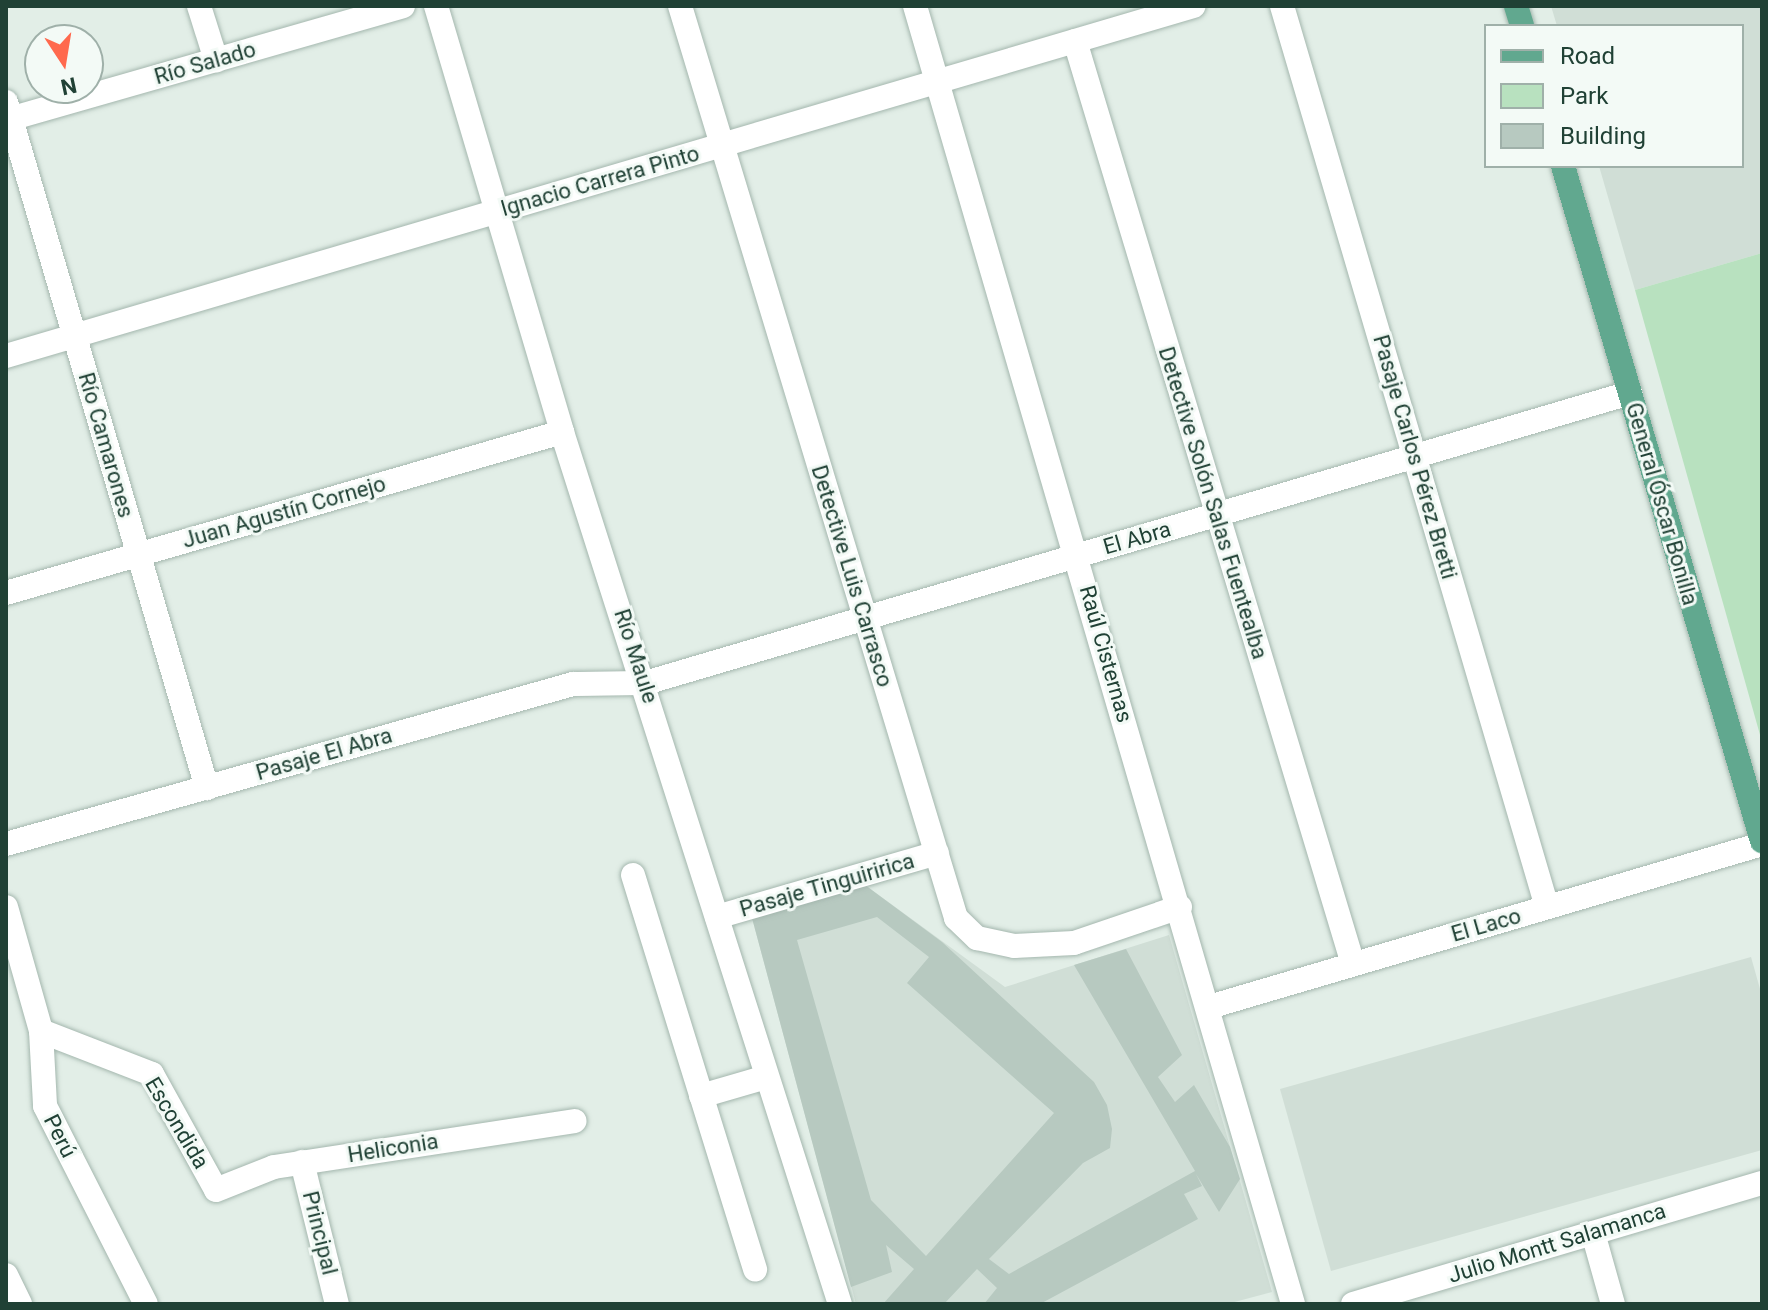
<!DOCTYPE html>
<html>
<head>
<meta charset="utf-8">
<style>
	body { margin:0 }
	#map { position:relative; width:1768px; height:1310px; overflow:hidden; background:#e2eee7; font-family:Roboto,sans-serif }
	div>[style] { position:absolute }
	.built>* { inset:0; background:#d0ded6 }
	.green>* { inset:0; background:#b8e1bf }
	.building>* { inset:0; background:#b7c9c0 }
	.roads { filter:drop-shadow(0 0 2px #a4b7ae) drop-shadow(0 0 2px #a4b7ae) }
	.minor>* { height:24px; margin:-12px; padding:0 12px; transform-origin:12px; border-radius:12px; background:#fff }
	.major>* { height:24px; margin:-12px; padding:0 12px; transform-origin:12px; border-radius:12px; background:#61a88f }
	span { translate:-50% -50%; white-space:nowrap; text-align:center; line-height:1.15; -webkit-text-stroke:6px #f3faf6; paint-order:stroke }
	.street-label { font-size:22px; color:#204135 }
	.frame { position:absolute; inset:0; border:8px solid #204135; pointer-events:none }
	.legend { position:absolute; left:1484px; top:24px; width:260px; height:144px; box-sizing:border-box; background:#f3faf6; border:2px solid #9fb0a9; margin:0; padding:10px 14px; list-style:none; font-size:24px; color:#204135 }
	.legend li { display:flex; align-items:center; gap:16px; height:40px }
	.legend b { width:40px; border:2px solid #9fb0a9 }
	.north { position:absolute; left:24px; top:24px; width:80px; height:80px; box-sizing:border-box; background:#f3faf6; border:2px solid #9fb0a9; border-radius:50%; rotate:168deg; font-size:22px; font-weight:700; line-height:32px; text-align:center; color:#204135 }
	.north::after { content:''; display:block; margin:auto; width:28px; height:36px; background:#ff694e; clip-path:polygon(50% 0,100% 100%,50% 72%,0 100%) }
</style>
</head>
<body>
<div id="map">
	<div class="built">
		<div style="clip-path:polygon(1551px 6px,1762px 6px,1762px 253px,1635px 290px,1599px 166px,1742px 166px,1742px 26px,1557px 26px)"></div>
		<div style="clip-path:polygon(865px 885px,1005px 987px,1169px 935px,1272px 1292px,1227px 1304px,856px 1304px,752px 918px)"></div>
		<div style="clip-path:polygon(1751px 957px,1762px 996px,1762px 1150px,1331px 1271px,1280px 1089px)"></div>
	</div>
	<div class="green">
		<div style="clip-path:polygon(1762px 253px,1762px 742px,1635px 290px)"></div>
	</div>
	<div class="building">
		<div style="clip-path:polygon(evenodd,865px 885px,942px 942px,1094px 1082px,1107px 1105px,1112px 1129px,1110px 1148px,1083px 1163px,989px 1259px,1009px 1274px,1195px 1171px,1074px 965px,1126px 949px,1182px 1055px,1158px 1077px,1175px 1102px,1194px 1085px,1230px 1147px,1240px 1179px,1219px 1212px,1196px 1174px,1202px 1186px,1184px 1194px,1198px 1219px,1040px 1304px,984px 1304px,997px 1288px,977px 1269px,944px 1304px,883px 1304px,914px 1269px,886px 1245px,892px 1272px,851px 1287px,752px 918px,865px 885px,877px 917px,929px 957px,907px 983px,1054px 1113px,926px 1256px,871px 1200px,797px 940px,877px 917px)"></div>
	</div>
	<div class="roads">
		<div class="minor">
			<div style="left:199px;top:6px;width:57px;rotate:72.5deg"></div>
			<div style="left:436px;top:6px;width:444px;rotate:73.5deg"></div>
			<div style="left:562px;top:432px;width:915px;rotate:72.32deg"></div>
			<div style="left:680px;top:6px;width:953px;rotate:73.16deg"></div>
			<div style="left:956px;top:918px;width:29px;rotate:44deg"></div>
			<div style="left:977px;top:938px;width:38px;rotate:12deg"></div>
			<div style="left:1014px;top:946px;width:60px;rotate:-2.9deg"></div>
			<div style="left:1074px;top:943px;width:112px;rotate:-18.8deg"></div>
			<div style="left:915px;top:6px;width:1352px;rotate:73.76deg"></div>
			<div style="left:1282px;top:6px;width:939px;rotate:73.61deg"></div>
			<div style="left:1075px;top:41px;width:964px;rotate:73.24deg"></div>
			<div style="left:6px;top:102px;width:715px;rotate:73.67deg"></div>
			<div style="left:6px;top:120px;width:413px;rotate:-16deg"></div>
			<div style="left:6px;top:356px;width:1238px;rotate:-16.42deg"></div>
			<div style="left:6px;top:593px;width:579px;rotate:-16.15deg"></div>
			<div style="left:6px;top:844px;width:589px;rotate:-15.76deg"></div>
			<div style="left:573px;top:684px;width:72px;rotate:-0.8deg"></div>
			<div style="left:645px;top:683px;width:1027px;rotate:-16.41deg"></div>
			<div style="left:633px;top:875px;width:413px;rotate:72.8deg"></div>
			<div style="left:6px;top:907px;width:129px;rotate:74.2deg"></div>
			<div style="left:41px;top:1031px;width:75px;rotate:86.9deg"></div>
			<div style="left:45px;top:1106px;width:222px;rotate:63deg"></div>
			<div style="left:717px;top:917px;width:229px;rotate:-16.2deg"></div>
			<div style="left:1209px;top:1007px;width:577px;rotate:-16.42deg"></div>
			<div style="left:41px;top:1031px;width:119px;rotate:21.2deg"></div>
			<div style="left:152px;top:1074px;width:132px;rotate:61.1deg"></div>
			<div style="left:216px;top:1190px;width:62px;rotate:-21.6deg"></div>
			<div style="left:274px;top:1167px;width:304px;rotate:-8.7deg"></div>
			<div style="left:701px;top:1096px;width:68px;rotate:-16.3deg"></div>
			<div style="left:302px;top:1162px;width:146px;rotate:76.2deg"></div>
			<div style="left:1593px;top:1233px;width:74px;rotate:74.3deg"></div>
			<div style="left:6px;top:1275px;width:32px;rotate:64deg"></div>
			<div style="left:1353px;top:1304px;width:427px;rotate:-16.5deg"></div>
		</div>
		<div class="major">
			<div style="left:1516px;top:6px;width:21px;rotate:73deg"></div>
			<div style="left:1563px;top:166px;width:704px;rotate:73.57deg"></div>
		</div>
	</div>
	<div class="street-label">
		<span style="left:205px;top:63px;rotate:-16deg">Río Salado</span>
		<span style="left:600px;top:181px;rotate:-16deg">Ignacio Carrera Pinto</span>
		<span style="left:106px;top:445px;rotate:74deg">Río Camarones</span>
		<span style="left:1415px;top:457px;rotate:74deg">Pasaje Carlos Pérez Bretti</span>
		<span style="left:1213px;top:503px;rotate:73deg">Detective Solón Salas Fuentealba</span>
		<span style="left:1662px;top:504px;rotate:74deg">General Óscar Bonilla</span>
		<span style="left:284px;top:512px;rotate:-16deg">Juan Agustín Cornejo</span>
		<span style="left:1137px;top:538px;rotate:-16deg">El Abra</span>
		<span style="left:852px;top:576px;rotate:73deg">Detective Luis Carrasco</span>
		<span style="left:1106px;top:654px;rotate:74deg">Raúl Cisternas</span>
		<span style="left:636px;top:656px;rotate:72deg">Río Maule</span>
		<span style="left:324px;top:754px;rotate:-16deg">Pasaje El Abra</span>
		<span style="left:827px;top:885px;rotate:-16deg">Pasaje Tinguiririca</span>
		<span style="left:1486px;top:925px;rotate:-16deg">El Laco</span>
		<span style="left:177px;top:1123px;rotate:59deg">Escondida</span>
		<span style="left:60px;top:1136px;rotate:63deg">Perú</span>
		<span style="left:393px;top:1148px;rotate:-9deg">Heliconia</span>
		<span style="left:320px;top:1233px;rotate:76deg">Principal</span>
		<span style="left:1557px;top:1243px;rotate:-17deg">Julio Montt Salamanca</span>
	</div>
	<div class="frame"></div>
	<ul class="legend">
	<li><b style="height:10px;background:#61a88f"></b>Road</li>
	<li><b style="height:22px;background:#b8e1bf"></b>Park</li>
	<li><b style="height:22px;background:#b7c9c0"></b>Building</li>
	</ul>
	<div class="north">N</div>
</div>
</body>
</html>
